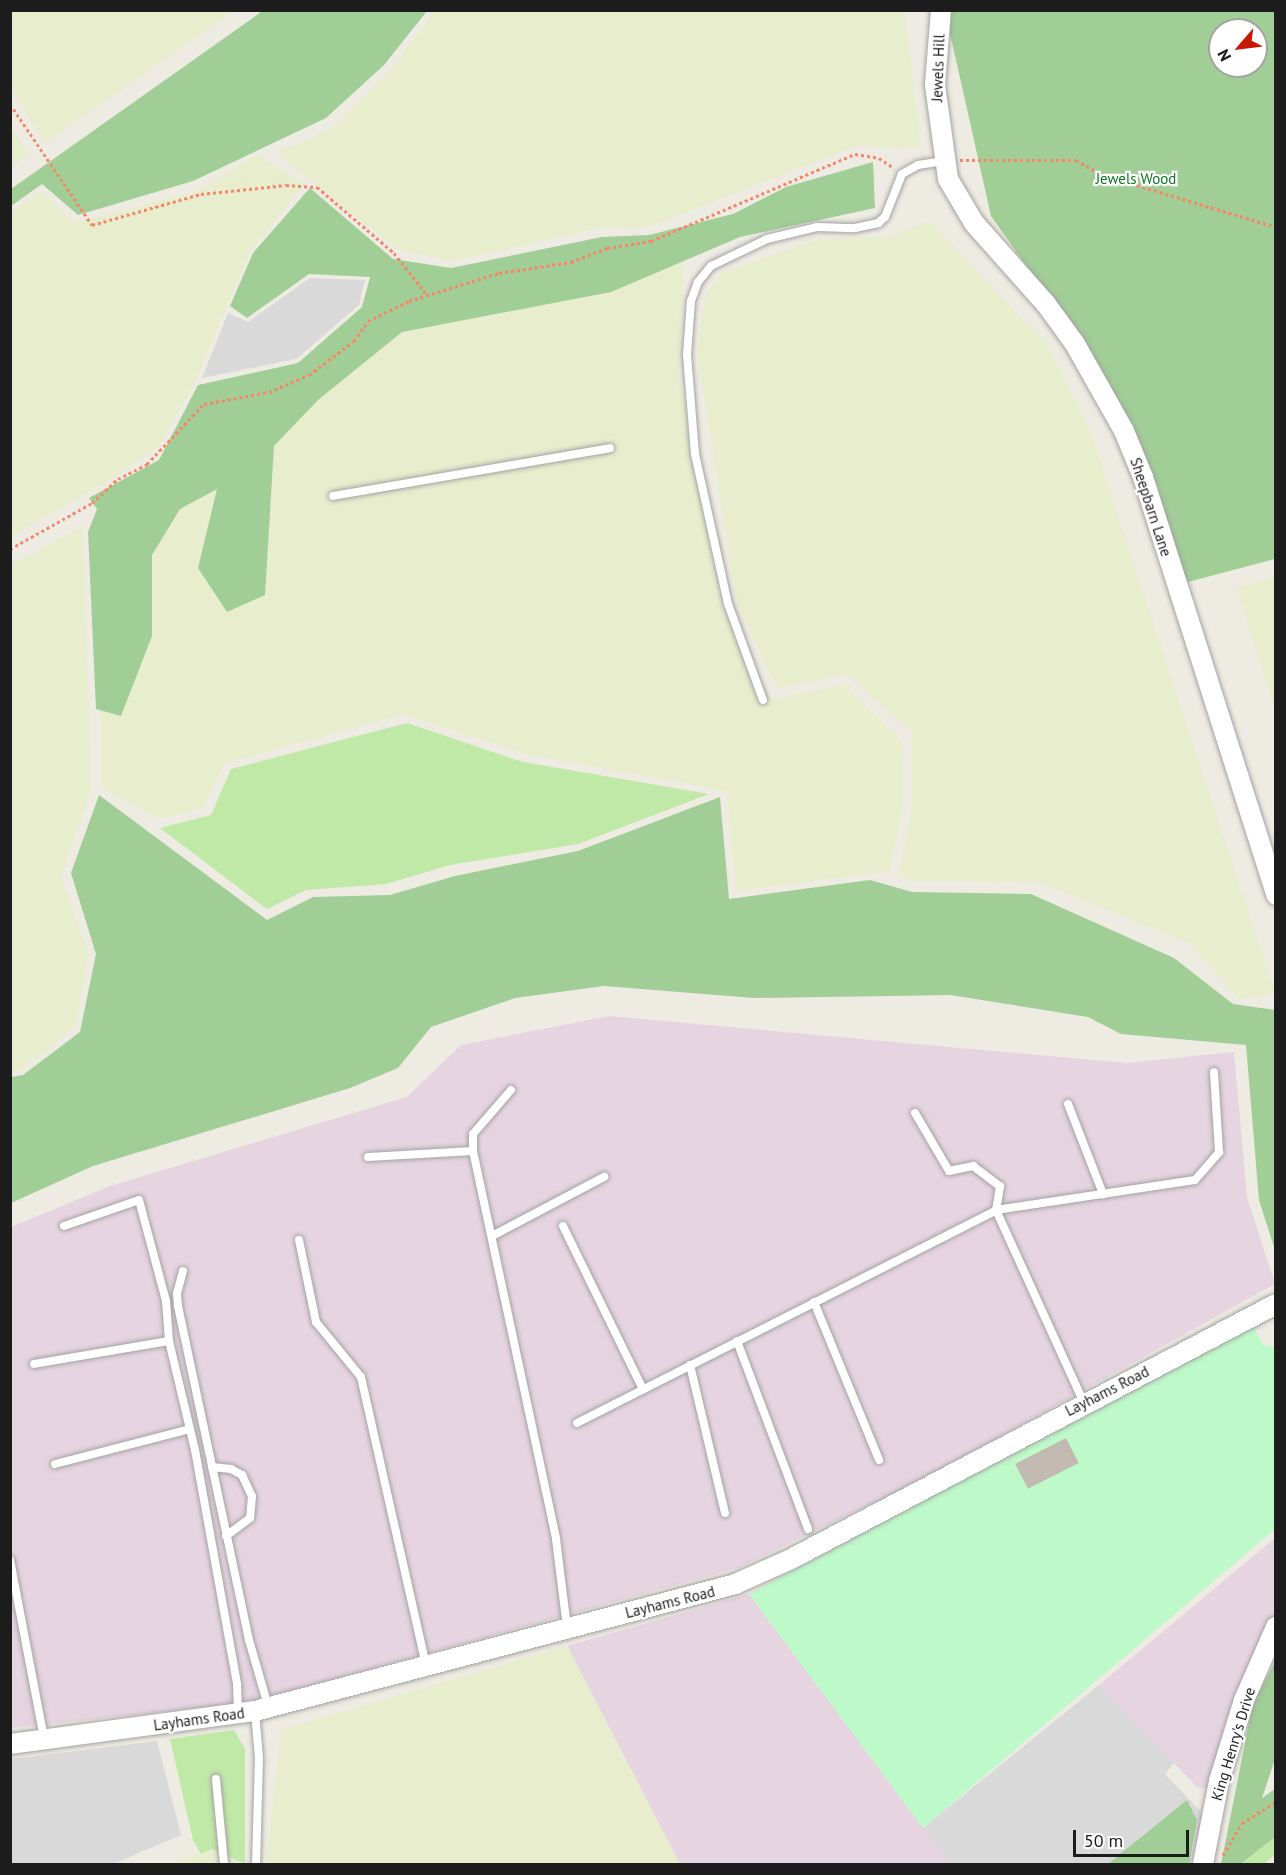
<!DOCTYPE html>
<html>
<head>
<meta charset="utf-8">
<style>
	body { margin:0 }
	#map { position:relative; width:1286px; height:1875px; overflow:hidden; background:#eeebe2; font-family:"PT Sans",sans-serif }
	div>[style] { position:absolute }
	.residential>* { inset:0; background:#dad9d9 }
	.industrial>* { inset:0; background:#e7d4e1 }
	.farmland>* { inset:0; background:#e7edcd }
	.grass>* { inset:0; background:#c0e8a7 }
	.forest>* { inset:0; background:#a1cd96 }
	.park>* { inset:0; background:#bef9c9 }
	.building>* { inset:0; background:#c2bab1; transform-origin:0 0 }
	.path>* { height:3px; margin-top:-1.5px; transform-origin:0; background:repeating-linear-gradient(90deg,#f88668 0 3px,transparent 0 6px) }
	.roads { filter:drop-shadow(0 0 2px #a3a3a3) drop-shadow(0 0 2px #a3a3a3) }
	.service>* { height:8px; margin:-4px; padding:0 4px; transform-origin:4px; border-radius:4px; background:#fff }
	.tertiary>* { height:20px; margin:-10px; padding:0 10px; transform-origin:10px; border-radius:10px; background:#fff }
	span { translate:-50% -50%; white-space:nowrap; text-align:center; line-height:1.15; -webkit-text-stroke:4.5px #fff; paint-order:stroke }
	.street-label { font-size:15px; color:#1c1c1c }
	.park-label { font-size:15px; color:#0c7820 }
	.frame { position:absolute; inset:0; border:12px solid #1c1c1c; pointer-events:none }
	.north { position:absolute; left:1208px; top:18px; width:60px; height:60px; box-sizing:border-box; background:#fff; border:2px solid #a4a4a4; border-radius:50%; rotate:242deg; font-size:16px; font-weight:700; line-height:24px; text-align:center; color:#1c1c1c }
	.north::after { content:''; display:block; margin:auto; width:21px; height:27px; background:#c71602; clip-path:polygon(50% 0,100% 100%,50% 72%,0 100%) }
	.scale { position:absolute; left:1073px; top:1830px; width:116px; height:27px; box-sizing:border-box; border:3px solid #1c1c1c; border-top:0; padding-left:8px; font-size:18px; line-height:21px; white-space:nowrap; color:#1c1c1c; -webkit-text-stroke:4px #fff; paint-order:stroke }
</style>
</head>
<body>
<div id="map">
	<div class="residential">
		<div style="clip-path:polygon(310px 278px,365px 280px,359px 305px,296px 359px,202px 378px,228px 313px,248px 322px)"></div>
		<div style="clip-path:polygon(1099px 1685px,1174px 1763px,1165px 1774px,1204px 1815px,1191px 1864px,952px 1864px,923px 1828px)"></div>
		<div style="clip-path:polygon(157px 1741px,181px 1835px,113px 1864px,11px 1864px,11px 1759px)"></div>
	</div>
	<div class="industrial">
		<div style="clip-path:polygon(609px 1016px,1126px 1063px,1234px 1052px,1247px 1197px,1275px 1284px,921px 1480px,738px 1568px,246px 1703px,11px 1728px,11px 1227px,110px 1186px,407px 1097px,461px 1045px)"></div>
		<div style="clip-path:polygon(1275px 1538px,1275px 1615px,1210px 1789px,1197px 1787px,1099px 1685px)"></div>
		<div style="clip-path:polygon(749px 1594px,923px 1827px,952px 1864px,680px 1864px,567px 1646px)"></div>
	</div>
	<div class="farmland">
		<div style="clip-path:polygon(11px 10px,233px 10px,233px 11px,45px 143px,11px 89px)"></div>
		<div style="clip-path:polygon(436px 10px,905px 11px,921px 148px,856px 146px,648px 227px,600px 228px,450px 261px,397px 249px,277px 153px,331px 129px,389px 72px)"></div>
		<div style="clip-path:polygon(10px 126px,29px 153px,11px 166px,10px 166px)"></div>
		<div style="clip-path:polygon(257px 155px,304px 184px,250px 252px,195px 381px,160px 445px,115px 477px,11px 536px,11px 214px,41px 191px,75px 223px,195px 192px)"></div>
		<div style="clip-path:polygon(929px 221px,1048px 346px,1089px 427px,1275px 993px,1239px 999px,1189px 943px,1039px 882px,914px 881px,898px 876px,912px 809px,912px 732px,846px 674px,777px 688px,736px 600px,697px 351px,705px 297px,721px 273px,819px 239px,888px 237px)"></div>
		<div style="clip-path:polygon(684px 262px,679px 374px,720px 602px,772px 700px,844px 685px,903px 743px,902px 807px,890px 871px,736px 891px,727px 791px,526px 754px,404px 714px,225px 763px,203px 808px,159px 819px,101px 787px,100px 560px,397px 324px)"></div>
		<div style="clip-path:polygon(83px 526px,91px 789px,61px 878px,89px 954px,75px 1027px,23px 1069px,11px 1072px,11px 565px)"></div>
		<div style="clip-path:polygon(1275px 577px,1276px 577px,1275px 710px,1236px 588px)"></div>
		<div style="clip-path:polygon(567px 1646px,680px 1864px,266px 1864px,281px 1730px)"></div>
		<div style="clip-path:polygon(212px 1849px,241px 1864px,174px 1864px)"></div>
	</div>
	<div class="grass">
		<div style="clip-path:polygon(407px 723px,523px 762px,709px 794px,578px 844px,450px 865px,386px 884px,306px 890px,267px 909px,160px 828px,211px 815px,231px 769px)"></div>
		<div style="clip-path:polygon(234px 1730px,245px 1749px,245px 1864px,212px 1849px,201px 1854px,193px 1840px,170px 1739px)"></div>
		<div style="clip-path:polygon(1275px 1837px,1275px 1855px,1264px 1864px,1242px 1864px)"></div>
	</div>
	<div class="forest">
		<div style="clip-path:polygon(264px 10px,427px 11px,384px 65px,326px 118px,193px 181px,78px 215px,42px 184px,11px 206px,11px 189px)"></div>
		<div style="clip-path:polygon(evenodd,945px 11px,1275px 11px,1275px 559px,1184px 583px,1109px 382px,991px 216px,945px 11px,1220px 30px,1256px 30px,1256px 66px,1220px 66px,1220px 30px)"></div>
		<div style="clip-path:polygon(873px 162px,875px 208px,740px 237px,611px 292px,402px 332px,318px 400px,274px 446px,265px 595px,227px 612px,198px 568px,217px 489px,180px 509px,152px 555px,152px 636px,121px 716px,96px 709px,88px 532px,97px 509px,89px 498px,159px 460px,198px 385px,298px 363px,362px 307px,370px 277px,309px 274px,247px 318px,230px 306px,253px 253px,310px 188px,393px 259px,451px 268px,602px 237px,649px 235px,733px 214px,786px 187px)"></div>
		<div style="clip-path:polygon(99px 795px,267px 920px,313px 897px,390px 895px,455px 876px,578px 851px,720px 797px,729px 899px,870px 880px,912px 892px,1031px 894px,1174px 958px,1233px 1004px,1275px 1010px,1275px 1250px,1259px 1200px,1246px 1045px,1121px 1034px,1088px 1017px,950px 995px,754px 998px,604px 986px,515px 998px,431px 1027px,398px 1068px,350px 1088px,93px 1166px,11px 1203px,11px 1077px,23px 1075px,80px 1032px,96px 954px,71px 873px)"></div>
		<div style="clip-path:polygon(1275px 1662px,1275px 1759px,1262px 1798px,1275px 1789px,1275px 1837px,1241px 1864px,1221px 1864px,1253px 1703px)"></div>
		<div style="clip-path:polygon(1187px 1800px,1197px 1820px,1189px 1864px,1108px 1864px)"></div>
	</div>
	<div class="park">
		<div style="clip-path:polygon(1253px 1325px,1263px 1345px,1275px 1347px,1275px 1529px,923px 1828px,749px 1594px)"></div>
	</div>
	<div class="building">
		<div style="left:1066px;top:1438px;width:28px;height:57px;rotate:63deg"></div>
	</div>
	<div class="path">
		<div style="left:10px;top:104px;width:146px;rotate:55.9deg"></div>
		<div style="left:92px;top:225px;width:113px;rotate:-15.9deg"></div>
		<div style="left:201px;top:194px;width:85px;rotate:-6deg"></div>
		<div style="left:286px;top:185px;width:31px;rotate:4deg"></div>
		<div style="left:317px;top:187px;width:101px;rotate:40.6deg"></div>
		<div style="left:394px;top:253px;width:53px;rotate:51.8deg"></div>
		<div style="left:960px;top:160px;width:116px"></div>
		<div style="left:1076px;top:160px;width:30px;rotate:30deg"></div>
		<div style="left:1102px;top:175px;width:182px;rotate:16.6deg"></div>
		<div style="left:10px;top:549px;width:94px;rotate:-29.3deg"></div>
		<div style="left:92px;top:503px;width:35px;rotate:-43deg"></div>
		<div style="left:118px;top:479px;width:33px;rotate:-27deg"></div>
		<div style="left:147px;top:464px;width:83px;rotate:-46.5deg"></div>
		<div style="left:204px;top:404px;width:66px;rotate:-10.5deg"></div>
		<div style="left:269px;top:392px;width:43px;rotate:-23deg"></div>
		<div style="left:309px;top:375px;width:56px;rotate:-37.1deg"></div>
		<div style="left:354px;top:341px;width:24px;rotate:-55deg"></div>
		<div style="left:368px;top:321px;width:46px;rotate:-26deg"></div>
		<div style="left:409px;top:301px;width:94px;rotate:-17.3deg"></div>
		<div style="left:499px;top:273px;width:73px;rotate:-8.7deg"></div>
		<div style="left:571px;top:262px;width:39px;rotate:-21deg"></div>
		<div style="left:607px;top:248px;width:45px;rotate:-9deg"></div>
		<div style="left:651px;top:241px;width:222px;rotate:-23.1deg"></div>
		<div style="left:855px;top:154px;width:24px;rotate:9deg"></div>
		<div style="left:879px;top:158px;width:18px;rotate:34deg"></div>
		<div style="left:1223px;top:1855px;width:37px;rotate:-59deg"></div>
		<div style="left:1242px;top:1823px;width:40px;rotate:-32deg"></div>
	</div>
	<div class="roads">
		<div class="service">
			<div style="left:333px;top:496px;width:281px;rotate:-9.8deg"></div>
			<div style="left:763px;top:700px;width:102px;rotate:-110deg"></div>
			<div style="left:728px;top:604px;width:154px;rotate:-102.4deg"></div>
			<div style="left:695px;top:454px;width:99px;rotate:-94.6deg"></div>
			<div style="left:687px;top:355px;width:54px;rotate:-85.8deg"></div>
			<div style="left:691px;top:301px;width:20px;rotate:-70deg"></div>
			<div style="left:698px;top:282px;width:21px;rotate:-51deg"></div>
			<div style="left:711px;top:266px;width:62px;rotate:-25.7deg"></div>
			<div style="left:767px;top:239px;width:51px;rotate:-13.5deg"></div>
			<div style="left:817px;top:227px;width:38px;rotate:2deg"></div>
			<div style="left:855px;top:228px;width:24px;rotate:-12deg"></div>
			<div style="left:878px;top:223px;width:9px;rotate:-41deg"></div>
			<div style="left:885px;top:217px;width:46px;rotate:-68.4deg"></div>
			<div style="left:902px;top:174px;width:18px;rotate:-29deg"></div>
			<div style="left:918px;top:165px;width:26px;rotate:-9deg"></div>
			<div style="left:511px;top:1090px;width:58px;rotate:130.8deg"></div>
			<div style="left:473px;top:1134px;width:17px;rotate:90deg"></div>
			<div style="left:473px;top:1151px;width:397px;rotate:77.9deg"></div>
			<div style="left:556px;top:1539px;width:89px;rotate:82.9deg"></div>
			<div style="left:1068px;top:1104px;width:97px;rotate:68.7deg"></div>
			<div style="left:915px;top:1113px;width:67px;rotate:59.6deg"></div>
			<div style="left:949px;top:1171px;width:25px;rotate:-12deg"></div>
			<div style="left:973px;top:1166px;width:34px;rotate:37deg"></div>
			<div style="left:1000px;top:1186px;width:24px;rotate:99deg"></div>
			<div style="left:996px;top:1210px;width:201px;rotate:-8.6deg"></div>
			<div style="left:1195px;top:1180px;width:37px;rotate:-49deg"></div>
			<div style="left:1219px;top:1152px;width:80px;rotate:-93.6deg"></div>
			<div style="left:368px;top:1157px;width:105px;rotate:-3.3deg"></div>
			<div style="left:64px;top:1226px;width:79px;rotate:-19.1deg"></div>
			<div style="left:139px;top:1200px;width:105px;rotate:75deg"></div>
			<div style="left:166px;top:1301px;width:40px;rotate:85.7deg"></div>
			<div style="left:563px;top:1226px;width:182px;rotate:63.9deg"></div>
			<div style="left:492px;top:1236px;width:127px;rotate:-27.8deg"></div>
			<div style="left:299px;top:1240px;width:84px;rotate:78.3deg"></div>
			<div style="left:316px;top:1322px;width:71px;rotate:50.7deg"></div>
			<div style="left:361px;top:1377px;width:296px;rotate:77.3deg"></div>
			<div style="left:183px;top:1271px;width:23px;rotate:105deg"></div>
			<div style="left:177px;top:1293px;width:13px;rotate:86deg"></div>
			<div style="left:178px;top:1306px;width:341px;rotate:78deg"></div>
			<div style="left:249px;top:1640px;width:69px;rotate:73.9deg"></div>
			<div style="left:814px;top:1302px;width:171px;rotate:67.6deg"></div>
			<div style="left:737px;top:1341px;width:201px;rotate:69.3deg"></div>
			<div style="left:34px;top:1364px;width:137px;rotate:-9.7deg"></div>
			<div style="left:169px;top:1341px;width:112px;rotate:76.6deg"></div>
			<div style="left:195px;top:1450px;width:238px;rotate:79.8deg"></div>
			<div style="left:237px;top:1684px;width:29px;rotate:88deg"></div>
			<div style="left:690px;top:1365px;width:152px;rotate:76.7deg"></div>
			<div style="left:577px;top:1423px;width:470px;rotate:-26.9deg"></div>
			<div style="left:996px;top:1210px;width:212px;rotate:65.5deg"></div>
			<div style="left:55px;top:1464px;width:139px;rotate:-14.5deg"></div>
			<div style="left:212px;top:1467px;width:19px;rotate:6deg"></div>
			<div style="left:231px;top:1469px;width:13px;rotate:29deg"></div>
			<div style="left:242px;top:1475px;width:23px;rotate:65deg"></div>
			<div style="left:252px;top:1496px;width:22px;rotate:95deg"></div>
			<div style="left:250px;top:1518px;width:30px;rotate:143deg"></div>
			<div style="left:10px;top:1560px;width:181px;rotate:79.2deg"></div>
			<div style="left:255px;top:1712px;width:46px;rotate:85deg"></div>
			<div style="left:259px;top:1758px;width:106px;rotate:91.6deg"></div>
			<div style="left:216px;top:1779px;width:85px;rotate:84.6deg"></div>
		</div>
		<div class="tertiary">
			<div style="left:941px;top:10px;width:75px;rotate:94.6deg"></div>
			<div style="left:935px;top:85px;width:95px;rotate:82.1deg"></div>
			<div style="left:948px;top:179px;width:51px;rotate:59.4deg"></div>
			<div style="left:974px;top:223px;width:108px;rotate:48.4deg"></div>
			<div style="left:1046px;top:304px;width:49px;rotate:54.1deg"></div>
			<div style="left:1075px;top:344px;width:100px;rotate:60.6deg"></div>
			<div style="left:1124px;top:431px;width:50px;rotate:67.6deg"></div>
			<div style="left:1143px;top:477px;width:439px;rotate:72.3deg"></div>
			<div style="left:10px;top:1744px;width:247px;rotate:-7.7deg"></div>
			<div style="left:255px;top:1711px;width:497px;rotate:-14.8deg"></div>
			<div style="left:735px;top:1584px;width:61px;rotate:-24.1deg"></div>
			<div style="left:791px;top:1559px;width:548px;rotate:-27.73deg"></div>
			<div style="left:1203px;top:1864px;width:85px;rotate:-79.1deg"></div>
			<div style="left:1219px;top:1781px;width:85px;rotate:-72.8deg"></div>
			<div style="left:1244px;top:1700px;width:80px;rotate:-66.3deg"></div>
		</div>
	</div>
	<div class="street-label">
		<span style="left:938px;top:68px;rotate:-88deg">Jewels Hill</span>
		<span style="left:1151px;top:507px;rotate:72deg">Sheepbarn Lane</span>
		<span style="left:1107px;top:1391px;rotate:-27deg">Layhams Road</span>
		<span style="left:670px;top:1602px;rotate:-14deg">Layhams Road</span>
		<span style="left:199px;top:1719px;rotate:-8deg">Layhams Road</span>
		<span style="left:1233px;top:1744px;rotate:-73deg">King Henry's Drive</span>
	</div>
	<div class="park-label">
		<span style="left:1136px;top:179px">Jewels Wood</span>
	</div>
	<div class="frame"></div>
	<div class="north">N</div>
	<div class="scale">50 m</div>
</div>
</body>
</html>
